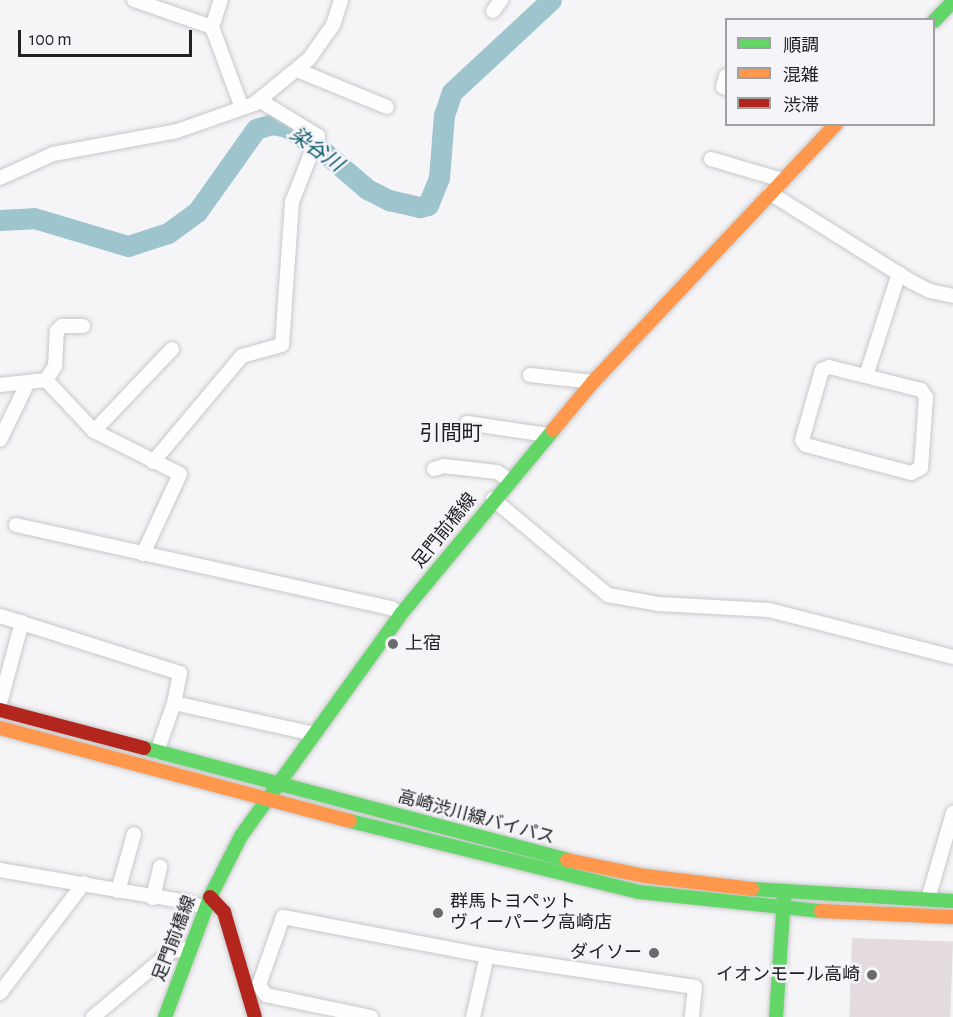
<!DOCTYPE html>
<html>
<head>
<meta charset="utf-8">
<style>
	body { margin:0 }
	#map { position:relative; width:953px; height:1017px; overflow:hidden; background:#f5f5f8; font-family:"Alegreya Sans","Noto Sans JP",sans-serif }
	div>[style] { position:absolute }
	.river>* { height:21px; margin:-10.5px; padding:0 10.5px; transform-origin:10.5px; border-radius:10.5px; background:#9ec4ce }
	.building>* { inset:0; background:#e3dbe0; transform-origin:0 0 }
	.roads { filter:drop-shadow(0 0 2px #c8c8ca) drop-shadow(0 0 2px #c8c8ca) }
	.street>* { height:14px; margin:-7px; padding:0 7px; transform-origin:7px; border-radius:7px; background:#fefefe }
	.fast>* { height:14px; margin:-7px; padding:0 7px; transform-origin:7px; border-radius:7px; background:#63d668 }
	.slow>* { height:14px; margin:-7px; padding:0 7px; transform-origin:7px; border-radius:7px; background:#ff974d }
	.jam>* { height:14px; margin:-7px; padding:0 7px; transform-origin:7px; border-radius:7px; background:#b3261e }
	.dots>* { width:16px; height:16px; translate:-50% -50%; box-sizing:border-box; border:3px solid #f4f4f9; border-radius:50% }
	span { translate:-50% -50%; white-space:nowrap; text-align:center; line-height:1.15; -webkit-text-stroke:5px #f4f4f9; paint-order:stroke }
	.street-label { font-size:18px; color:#212123 }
	.poi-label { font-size:18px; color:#212123 }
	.left { translate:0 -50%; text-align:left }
	.right { translate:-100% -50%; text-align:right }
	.water-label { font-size:20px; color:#085867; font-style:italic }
	.quarter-label { font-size:21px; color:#212123 }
	.legend { position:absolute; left:725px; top:18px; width:210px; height:108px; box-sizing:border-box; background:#f4f4f9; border:2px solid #a0a0a3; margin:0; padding:8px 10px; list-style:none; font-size:18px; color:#212123 }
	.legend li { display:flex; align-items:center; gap:12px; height:30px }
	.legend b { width:30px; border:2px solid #a0a0a3 }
	.scale { position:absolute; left:18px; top:30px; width:174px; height:27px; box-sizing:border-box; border:3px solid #212123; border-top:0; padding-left:8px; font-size:18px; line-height:21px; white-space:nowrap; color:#212123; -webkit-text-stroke:4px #f4f4f9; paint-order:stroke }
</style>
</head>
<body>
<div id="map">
	<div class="river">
		<div style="left:0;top:220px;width:34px;rotate:-3deg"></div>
		<div style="left:34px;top:218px;width:98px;rotate:16.6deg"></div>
		<div style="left:128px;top:246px;width:42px;rotate:-18deg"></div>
		<div style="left:168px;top:233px;width:36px;rotate:-36deg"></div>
		<div style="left:197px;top:212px;width:102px;rotate:-54.6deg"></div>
		<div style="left:256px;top:129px;width:17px;rotate:-17deg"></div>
		<div style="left:272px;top:124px;width:15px;rotate:11deg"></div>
		<div style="left:287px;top:127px;width:46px;rotate:34.4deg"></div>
		<div style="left:325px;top:153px;width:55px;rotate:40.6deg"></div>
		<div style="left:367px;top:189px;width:25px;rotate:27deg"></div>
		<div style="left:389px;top:200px;width:32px;rotate:13deg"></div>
		<div style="left:420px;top:207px;width:8px;rotate:-14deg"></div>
		<div style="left:428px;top:205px;width:29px;rotate:-68deg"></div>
		<div style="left:439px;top:178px;width:63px;rotate:-85.5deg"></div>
		<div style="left:444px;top:115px;width:24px;rotate:-71deg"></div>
		<div style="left:452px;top:92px;width:135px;rotate:-42.9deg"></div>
	</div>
	<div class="building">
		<div style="left:852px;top:938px;width:101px;height:79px;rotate:2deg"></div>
	</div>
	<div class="roads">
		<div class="street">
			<div style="left:134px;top:0;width:83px;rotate:19.1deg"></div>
			<div style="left:212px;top:27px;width:86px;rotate:69.7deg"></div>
			<div style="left:493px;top:11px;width:14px;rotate:-54deg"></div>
			<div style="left:212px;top:27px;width:28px;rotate:-72deg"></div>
			<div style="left:297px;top:70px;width:97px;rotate:22.3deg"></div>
			<div style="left:726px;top:76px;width:11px;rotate:105deg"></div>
			<div style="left:723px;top:87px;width:3px;rotate:18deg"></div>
			<div style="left:711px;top:159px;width:74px;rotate:16.5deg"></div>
			<div style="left:0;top:178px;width:58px;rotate:-24.4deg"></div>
			<div style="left:53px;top:154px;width:126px;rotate:-10.5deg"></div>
			<div style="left:177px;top:131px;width:82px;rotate:-19.3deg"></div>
			<div style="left:254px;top:104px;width:71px;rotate:-39.3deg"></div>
			<div style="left:309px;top:59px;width:42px;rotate:-54.8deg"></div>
			<div style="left:333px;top:25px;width:26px;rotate:-72deg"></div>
			<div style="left:770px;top:193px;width:168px;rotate:32.1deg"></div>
			<div style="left:912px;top:282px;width:20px;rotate:27deg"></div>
			<div style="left:930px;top:291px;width:24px;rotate:12deg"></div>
			<div style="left:829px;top:367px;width:95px;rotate:14deg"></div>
			<div style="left:921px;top:390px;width:9px;rotate:54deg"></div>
			<div style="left:926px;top:397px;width:71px;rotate:94deg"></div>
			<div style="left:921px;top:468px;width:11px;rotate:153deg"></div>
			<div style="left:911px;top:473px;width:109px;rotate:-165.1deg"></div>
			<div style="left:806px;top:445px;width:6px;rotate:-129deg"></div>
			<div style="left:802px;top:440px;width:73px;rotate:-74.1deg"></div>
			<div style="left:822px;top:370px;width:8px;rotate:-23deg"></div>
			<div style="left:530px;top:375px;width:63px;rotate:6.3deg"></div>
			<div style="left:866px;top:376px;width:108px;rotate:-72.2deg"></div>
			<div style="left:46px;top:380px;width:17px;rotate:-57deg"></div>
			<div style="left:55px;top:366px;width:35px;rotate:-87deg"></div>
			<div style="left:57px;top:331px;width:7px;rotate:-45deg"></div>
			<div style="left:62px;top:326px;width:21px"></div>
			<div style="left:0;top:385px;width:46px;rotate:-6.2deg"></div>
			<div style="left:46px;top:380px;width:70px;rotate:46.7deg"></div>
			<div style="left:94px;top:431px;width:96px;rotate:26.6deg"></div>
			<div style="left:180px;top:474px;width:88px;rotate:114.8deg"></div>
			<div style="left:467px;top:423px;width:81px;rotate:8.5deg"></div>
			<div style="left:94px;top:431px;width:113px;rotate:-46.4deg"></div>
			<div style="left:0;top:440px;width:64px;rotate:-64.2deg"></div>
			<div style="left:153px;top:462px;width:138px;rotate:-50deg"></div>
			<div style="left:242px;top:356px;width:41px;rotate:-15.4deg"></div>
			<div style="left:282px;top:345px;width:143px;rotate:-86deg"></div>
			<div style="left:292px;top:202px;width:71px;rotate:-68.5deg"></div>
			<div style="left:318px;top:136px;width:69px;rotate:-148.6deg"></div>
			<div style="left:434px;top:469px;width:10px;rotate:-17deg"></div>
			<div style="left:444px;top:466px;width:53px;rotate:6.5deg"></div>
			<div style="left:497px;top:472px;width:14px;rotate:34deg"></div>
			<div style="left:493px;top:499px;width:150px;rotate:39.9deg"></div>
			<div style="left:608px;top:595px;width:52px;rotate:10deg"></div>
			<div style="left:659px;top:604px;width:110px;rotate:3.1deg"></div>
			<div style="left:769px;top:610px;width:190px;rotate:14.3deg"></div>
			<div style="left:16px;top:525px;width:384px;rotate:12.5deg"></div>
			<div style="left:391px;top:608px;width:12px;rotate:31deg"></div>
			<div style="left:0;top:616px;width:189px;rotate:17.6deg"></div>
			<div style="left:180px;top:673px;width:31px;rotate:101deg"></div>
			<div style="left:174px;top:703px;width:143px;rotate:12.5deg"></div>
			<div style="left:0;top:703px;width:84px;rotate:-74.8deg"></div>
			<div style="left:157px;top:752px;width:52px;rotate:-70.9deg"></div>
			<div style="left:0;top:870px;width:191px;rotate:9.7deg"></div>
			<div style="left:188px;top:902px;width:18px;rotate:19deg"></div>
			<div style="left:118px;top:891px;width:59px;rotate:-74.3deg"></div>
			<div style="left:153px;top:898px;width:32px;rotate:-77deg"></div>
			<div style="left:928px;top:899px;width:90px;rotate:-73.8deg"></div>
			<div style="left:0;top:993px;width:138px;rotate:-52.6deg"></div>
			<div style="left:93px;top:1017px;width:103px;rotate:-39.9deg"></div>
			<div style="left:172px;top:951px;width:18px;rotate:-9deg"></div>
			<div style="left:371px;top:1017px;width:107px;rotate:-168.2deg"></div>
			<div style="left:266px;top:995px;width:12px;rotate:-125deg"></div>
			<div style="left:259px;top:985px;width:72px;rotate:-70.6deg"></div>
			<div style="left:283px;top:917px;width:208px;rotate:10.8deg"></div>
			<div style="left:487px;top:956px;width:210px;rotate:8.5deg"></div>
			<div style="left:695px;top:987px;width:30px;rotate:96deg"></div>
			<div style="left:473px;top:1017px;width:63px;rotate:-77.1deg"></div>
		</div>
		<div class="fast">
			<div style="left:934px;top:21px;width:28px;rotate:-46deg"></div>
			<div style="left:144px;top:748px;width:438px;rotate:14.8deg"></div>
			<div style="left:350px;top:821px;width:298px;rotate:13.8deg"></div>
			<div style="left:639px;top:892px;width:183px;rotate:6deg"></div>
			<div style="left:752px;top:889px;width:201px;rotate:3.4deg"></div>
			<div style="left:165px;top:1017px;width:128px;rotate:-69.4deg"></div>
			<div style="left:210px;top:897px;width:68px;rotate:-63.1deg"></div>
			<div style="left:241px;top:836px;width:274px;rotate:-54.2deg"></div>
			<div style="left:401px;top:614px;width:239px;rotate:-50.4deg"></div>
			<div style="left:776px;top:1017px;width:121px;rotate:-86.2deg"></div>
		</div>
		<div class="slow">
			<div style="left:553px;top:430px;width:62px;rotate:-50.2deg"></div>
			<div style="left:593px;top:382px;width:354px;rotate:-46.7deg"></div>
			<div style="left:0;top:728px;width:362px;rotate:14.9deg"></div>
			<div style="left:567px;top:860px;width:80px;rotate:11.6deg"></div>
			<div style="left:645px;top:876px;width:108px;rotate:6.9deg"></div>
			<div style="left:821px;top:911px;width:132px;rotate:2.6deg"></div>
		</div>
		<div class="jam">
			<div style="left:0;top:710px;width:149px;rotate:14.8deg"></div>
			<div style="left:210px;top:897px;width:21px;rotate:47deg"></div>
			<div style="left:224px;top:912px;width:109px;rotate:73.6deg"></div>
		</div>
	</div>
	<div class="dots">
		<div style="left:393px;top:644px;background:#6b6b6e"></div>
		<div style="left:438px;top:913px;background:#6b6b6e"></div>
		<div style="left:654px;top:953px;background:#6b6b6e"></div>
		<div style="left:872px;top:975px;background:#6b6b6e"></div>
	</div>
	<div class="street-label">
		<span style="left:445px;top:531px;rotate:-51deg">足門前橋線</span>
		<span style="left:476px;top:818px;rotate:15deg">高崎渋川線バイパス</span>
		<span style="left:175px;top:939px;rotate:-69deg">足門前橋線</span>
	</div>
	<div class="poi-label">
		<span class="left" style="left:405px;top:644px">上宿</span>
		<span class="left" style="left:450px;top:913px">群馬トヨペット<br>ヴィーパーク高崎店</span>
		<span class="right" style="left:642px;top:953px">ダイソー</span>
		<span class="right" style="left:860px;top:975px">イオンモール高崎</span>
	</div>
	<div class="water-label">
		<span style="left:316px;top:150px;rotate:36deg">染谷川</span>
	</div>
	<div class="quarter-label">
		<span style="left:451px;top:434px">引間町</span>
	</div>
	<ul class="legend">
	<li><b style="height:8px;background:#63d668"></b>順調</li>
	<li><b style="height:8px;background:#ff974d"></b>混雑</li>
	<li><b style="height:8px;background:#b3261e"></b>渋滞</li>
	</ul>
	<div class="scale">100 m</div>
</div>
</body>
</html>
